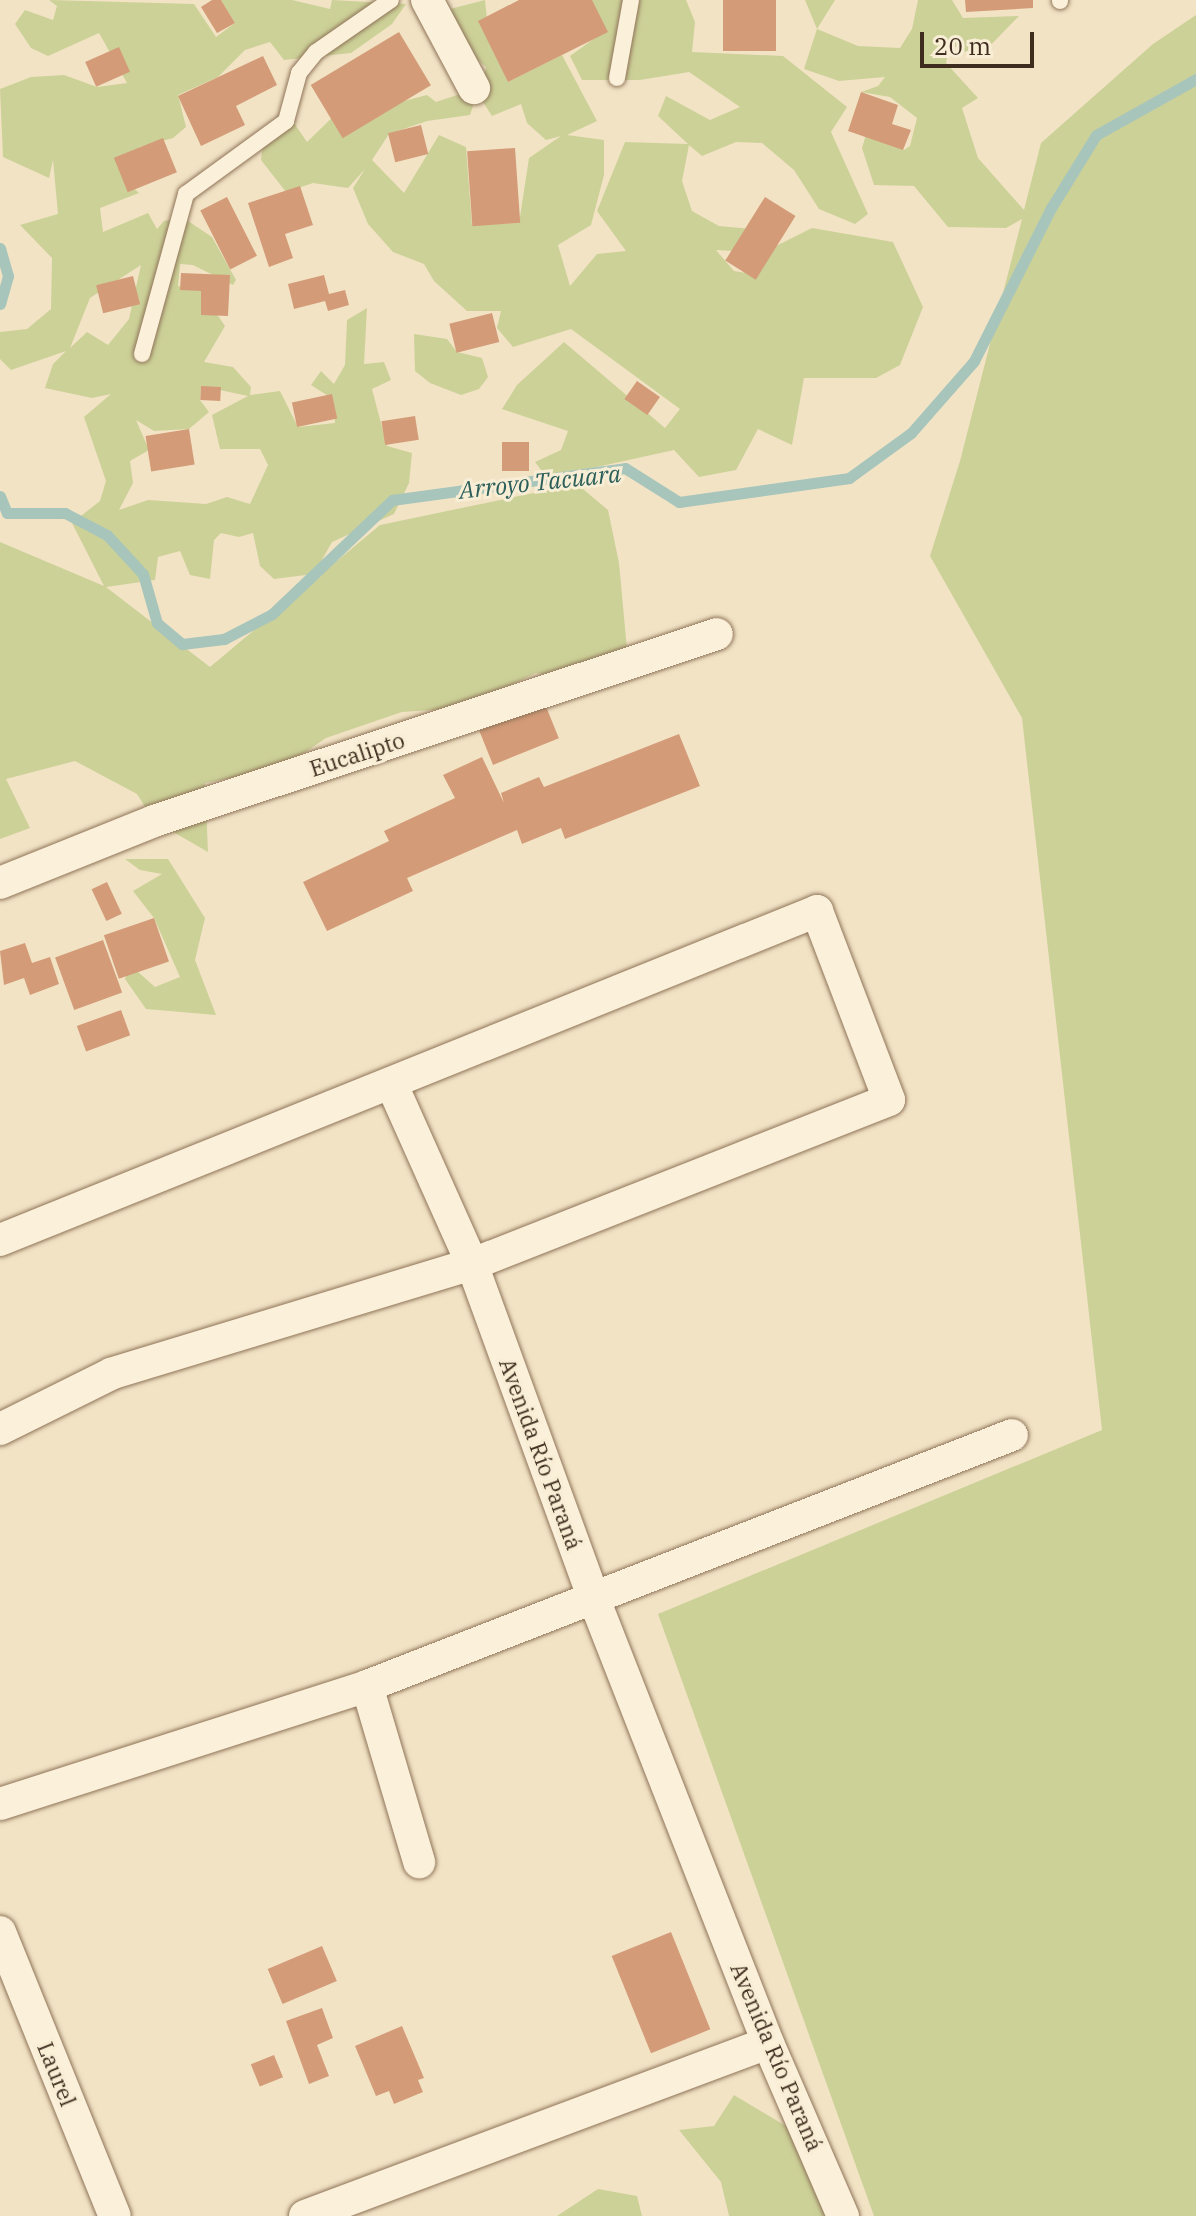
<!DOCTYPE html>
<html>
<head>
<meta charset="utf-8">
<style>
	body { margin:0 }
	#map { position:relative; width:1196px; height:2216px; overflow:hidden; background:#f2e3c5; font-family:"IBM Plex Serif",serif }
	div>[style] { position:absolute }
	.green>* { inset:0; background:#ccd198 }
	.stream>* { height:11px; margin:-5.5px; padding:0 5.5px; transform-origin:5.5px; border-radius:5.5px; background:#a7c5bb }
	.building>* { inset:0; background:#d39b78; transform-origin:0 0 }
	.roads { filter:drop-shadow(0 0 2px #8f7459) drop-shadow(0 0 2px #8f7459) }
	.lane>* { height:16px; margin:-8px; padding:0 8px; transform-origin:8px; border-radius:8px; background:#fbf0d9 }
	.street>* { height:32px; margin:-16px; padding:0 16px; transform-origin:16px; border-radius:16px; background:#fbf0d9 }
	span { translate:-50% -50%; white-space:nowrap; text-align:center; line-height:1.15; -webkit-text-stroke:6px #f8edd5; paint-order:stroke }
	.street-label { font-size:22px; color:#3e2d1e }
	.water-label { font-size:24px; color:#2c5f5a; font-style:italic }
	.scale { position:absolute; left:920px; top:32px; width:114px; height:36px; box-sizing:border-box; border:4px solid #3e2d1e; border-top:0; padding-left:10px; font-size:24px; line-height:28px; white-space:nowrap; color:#3e2d1e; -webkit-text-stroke:6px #f8edd5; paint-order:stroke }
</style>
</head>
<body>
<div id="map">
	<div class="green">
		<div style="clip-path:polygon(evenodd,49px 0,194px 4px,216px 37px,235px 23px,221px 0,292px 0,330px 9px,332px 0,406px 4px,392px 24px,351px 53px,284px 60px,270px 42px,245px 50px,218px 77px,178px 95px,186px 127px,173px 138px,140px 147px,123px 179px,139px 193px,100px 208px,103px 232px,148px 213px,157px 229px,164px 221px,182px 217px,212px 237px,236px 280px,233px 285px,193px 265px,180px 264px,178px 286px,201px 291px,225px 326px,204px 362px,233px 367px,251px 387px,250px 395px,280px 391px,298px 427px,335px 423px,333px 399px,311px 385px,321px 371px,334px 384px,345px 365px,347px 320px,367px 308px,364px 364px,384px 362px,391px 380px,372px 389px,387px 446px,412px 453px,409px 483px,394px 514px,332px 542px,314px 574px,274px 579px,260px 566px,253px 533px,239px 537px,221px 533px,214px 540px,210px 579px,190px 575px,180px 551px,158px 557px,155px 580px,106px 587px,210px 667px,380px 525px,577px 484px,608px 510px,619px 563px,628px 660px,589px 682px,536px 673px,462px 708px,402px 712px,326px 738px,282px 768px,205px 783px,208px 852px,154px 821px,137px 794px,75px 761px,6px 779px,30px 828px,0 839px,0 542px,104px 586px,72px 523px,100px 501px,106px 481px,84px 417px,111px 394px,92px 398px,45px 388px,53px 364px,66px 351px,11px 370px,0 359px,0 332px,27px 329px,51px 309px,52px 258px,20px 225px,58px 214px,53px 160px,49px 178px,3px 157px,0 89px,31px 77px,64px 75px,97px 87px,127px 83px,99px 33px,48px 56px,31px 48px,15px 24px,25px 10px,53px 20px,57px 6px,49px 0,141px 265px,129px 319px,108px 345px,87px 332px,70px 348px,90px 298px,141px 265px,49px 0,201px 386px,248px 396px,212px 415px,220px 449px,260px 449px,268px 465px,250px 504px,227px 497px,206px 504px,148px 500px,119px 510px,133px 483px,130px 461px,149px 450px,136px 420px,154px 431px,189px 429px,209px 412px,200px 400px,201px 386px)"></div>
		<div style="clip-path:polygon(485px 0,488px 29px,508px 82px,562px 55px,597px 121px,567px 135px,604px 140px,604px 175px,591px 225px,558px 245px,570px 286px,597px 254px,626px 251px,597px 211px,625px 142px,688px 144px,658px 116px,666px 96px,710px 120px,740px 107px,689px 72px,640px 80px,582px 80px,570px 56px,599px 35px,587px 0,686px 0,695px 22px,692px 52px,783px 56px,847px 107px,831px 132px,868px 214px,855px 224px,819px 209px,794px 170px,762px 143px,736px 142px,702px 156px,689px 145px,682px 181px,692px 211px,719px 226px,752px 229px,748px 252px,716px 250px,734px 271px,752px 274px,774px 247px,812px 228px,893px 242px,923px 307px,900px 365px,876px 378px,804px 378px,792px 445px,758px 429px,736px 470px,699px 477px,674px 450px,547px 478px,535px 462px,561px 450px,568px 431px,502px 409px,517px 385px,564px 342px,665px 428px,680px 409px,571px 329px,513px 347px,497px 328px,501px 311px,467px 311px,434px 281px,424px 264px,393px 252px,368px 224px,353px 188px,365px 169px,348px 188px,313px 183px,286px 192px,261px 160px,264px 132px,292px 120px,307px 142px,341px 109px,381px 107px,427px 95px,436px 102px,460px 94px,474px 103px,470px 115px,427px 121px,389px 134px,372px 160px,404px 193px,439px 135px,466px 147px,472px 225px,519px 223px,529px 158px,561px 136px,546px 140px,527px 123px,521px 104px,492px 116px,479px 96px,486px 67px,465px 49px,450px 9px)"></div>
		<div style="clip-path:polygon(805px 0,835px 0,817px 29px,858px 46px,900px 48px,912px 29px,918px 0,952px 0,963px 18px,1019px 16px,978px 58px,950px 44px,946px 63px,978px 98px,962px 108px,978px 158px,1024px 210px,1041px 143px,1153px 44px,1196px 15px,1196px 2216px,874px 2216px,658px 1614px,1102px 1430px,1022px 718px,930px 556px,960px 461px,1022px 219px,1006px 228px,948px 227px,914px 186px,874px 185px,862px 148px,867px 131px,904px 150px,910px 146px,917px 118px,890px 97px,861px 92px,878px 86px,885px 77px,839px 81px,804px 69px,817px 29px)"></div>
		<div style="clip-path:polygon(414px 334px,447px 339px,457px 352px,482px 358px,488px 377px,479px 389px,461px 395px,430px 383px,415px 371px)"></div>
		<div style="clip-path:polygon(125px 859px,168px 859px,205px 918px,195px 960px,216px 1015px,146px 1009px,125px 979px,129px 964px,155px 987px,180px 977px,154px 918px,133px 891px,162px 874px,140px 870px)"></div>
		<div style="clip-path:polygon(734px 2095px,786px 2126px,833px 2216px,729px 2216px,721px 2182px,679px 2130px,714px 2126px)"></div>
		<div style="clip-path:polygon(598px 2189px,637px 2196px,642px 2216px,557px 2216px)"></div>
	</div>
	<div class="stream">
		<div style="left:0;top:248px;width:29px;rotate:74deg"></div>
		<div style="left:8px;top:276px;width:29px;rotate:106deg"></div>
		<div style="left:0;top:496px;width:18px;rotate:68deg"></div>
		<div style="left:7px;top:513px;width:58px"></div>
		<div style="left:65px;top:513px;width:47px;rotate:27.6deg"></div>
		<div style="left:107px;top:535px;width:53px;rotate:47.3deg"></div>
		<div style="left:143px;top:574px;width:51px;rotate:74.1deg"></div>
		<div style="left:157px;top:623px;width:33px;rotate:40deg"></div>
		<div style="left:182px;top:644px;width:42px;rotate:-6.8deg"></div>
		<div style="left:224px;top:639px;width:54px;rotate:-27.5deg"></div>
		<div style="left:272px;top:614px;width:166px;rotate:-43.5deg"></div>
		<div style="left:392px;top:500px;width:235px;rotate:-7.8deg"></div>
		<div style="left:625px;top:468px;width:64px;rotate:32.2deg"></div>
		<div style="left:679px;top:502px;width:172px;rotate:-8deg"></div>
		<div style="left:849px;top:478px;width:77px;rotate:-36deg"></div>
		<div style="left:911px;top:433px;width:96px;rotate:-48.8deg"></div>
		<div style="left:974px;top:361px;width:171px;rotate:-63.3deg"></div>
		<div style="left:1051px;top:208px;width:86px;rotate:-58.3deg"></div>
		<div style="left:1096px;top:135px;width:115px;rotate:-29.2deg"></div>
	</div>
	<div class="building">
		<div style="clip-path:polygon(212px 0,221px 0,235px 23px,217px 33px,201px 7px)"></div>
		<div style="clip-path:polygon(519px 0,592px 0,608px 32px,508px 82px,478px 21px)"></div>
		<div style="left:723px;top:0;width:53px;height:51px"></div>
		<div style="clip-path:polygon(965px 0,1033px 0,1033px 8px,966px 12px)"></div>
		<div style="left:399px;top:32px;width:62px;height:103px;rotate:59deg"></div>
		<div style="left:119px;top:47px;width:27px;height:37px;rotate:66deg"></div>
		<div style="clip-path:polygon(263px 56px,277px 85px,236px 106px,245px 125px,201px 146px,178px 96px)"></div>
		<div style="clip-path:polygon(861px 92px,898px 105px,892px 124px,911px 130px,903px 150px,848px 131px)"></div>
		<div style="left:421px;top:125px;width:30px;height:34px;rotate:76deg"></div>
		<div style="left:163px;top:138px;width:37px;height:53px;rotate:68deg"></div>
		<div style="left:515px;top:148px;width:75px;height:48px;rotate:86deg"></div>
		<div style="clip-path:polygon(300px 186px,313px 225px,285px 234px,293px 258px,269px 267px,248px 203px)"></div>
		<div style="left:227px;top:197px;width:66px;height:30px;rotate:63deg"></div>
		<div style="left:765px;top:197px;width:36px;height:75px;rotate:32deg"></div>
		<div style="clip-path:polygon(181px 273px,230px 275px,228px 316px,201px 315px,201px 291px,180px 290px)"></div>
		<div style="clip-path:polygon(324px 275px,329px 294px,345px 290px,349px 305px,328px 311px,325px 301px,294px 309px,288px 284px)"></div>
		<div style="left:133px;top:276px;width:29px;height:38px;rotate:76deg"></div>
		<div style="left:492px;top:313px;width:30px;height:44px;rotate:76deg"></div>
		<div style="left:637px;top:381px;width:28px;height:22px;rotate:35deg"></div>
		<div style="left:201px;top:386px;width:20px;height:14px;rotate:3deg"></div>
		<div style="left:332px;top:394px;width:25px;height:41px;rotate:78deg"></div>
		<div style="left:415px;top:416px;width:24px;height:34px;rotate:81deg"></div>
		<div style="left:189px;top:429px;width:36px;height:44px;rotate:81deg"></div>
		<div style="left:502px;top:442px;width:27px;height:29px"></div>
		<div style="left:545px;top:704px;width:37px;height:71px;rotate:68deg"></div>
		<div style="clip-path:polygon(679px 734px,700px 786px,565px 839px,561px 828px,522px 844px,517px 830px,407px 878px,413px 891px,327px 931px,303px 882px,389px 841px,384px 831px,455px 798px,443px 775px,482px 757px,504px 803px,501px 793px,539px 777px,544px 787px)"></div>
		<div style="left:107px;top:882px;width:35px;height:17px;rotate:65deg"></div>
		<div style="left:154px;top:918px;width:46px;height:53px;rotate:71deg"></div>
		<div style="left:103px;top:940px;width:56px;height:51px;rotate:70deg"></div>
		<div style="clip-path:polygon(25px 943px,32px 963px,50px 957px,59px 984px,30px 995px,24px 978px,4px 985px,0 951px)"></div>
		<div style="left:121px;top:1010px;width:27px;height:47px;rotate:70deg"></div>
		<div style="left:671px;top:1932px;width:105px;height:64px;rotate:68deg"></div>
		<div style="left:322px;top:1946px;width:38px;height:59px;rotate:67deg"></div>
		<div style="clip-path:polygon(322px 2008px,333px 2038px,317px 2045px,329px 2076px,309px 2084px,286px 2021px)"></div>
		<div style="clip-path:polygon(402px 2026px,424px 2078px,418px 2080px,423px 2092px,394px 2104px,389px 2091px,376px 2096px,355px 2046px)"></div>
		<div style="left:274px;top:2055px;width:24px;height:25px;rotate:68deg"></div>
	</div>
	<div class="roads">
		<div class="lane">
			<div style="left:1060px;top:0;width:1px;rotate:90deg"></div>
			<div style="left:617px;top:78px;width:79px;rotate:-79.8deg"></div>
			<div style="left:142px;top:354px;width:166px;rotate:-74.6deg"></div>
			<div style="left:186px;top:194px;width:124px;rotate:-36.1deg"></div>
			<div style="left:286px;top:121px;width:50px;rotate:-74.8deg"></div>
			<div style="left:299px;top:73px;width:27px;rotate:-51deg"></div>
			<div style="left:316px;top:52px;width:91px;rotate:-34.7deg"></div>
		</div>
		<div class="street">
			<div style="left:427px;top:0;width:100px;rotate:61.9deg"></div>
			<div style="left:0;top:883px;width:166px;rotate:-21.9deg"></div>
			<div style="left:154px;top:821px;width:593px;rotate:-18.37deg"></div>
			<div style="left:392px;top:1085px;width:196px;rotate:65.9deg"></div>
			<div style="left:472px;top:1264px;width:357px;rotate:70deg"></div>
			<div style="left:594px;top:1599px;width:477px;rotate:68.6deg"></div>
			<div style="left:768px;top:2043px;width:189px;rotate:66.6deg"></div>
			<div style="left:0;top:1240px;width:881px;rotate:-21.93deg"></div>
			<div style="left:817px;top:911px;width:202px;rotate:69.1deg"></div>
			<div style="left:889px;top:1100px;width:448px;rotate:158.5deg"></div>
			<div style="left:472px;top:1264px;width:377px;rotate:163.1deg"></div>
			<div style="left:111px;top:1374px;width:124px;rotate:153.6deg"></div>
			<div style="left:367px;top:1686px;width:184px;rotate:73.5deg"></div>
			<div style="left:0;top:1804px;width:386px;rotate:-17.8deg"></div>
			<div style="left:367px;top:1686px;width:692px;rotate:-21.26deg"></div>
			<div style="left:0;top:1932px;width:306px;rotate:68deg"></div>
			<div style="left:305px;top:2216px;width:494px;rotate:-20.5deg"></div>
		</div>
	</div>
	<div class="street-label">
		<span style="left:357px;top:754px;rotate:-18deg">Eucalipto</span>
		<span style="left:541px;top:1454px;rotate:70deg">Avenida Río Paraná</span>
		<span style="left:777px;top:2057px;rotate:67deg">Avenida Río Paraná</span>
		<span style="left:57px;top:2074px;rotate:68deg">Laurel</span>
	</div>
	<div class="water-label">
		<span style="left:540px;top:482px;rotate:-6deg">Arroyo Tacuara</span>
	</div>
	<div class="scale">20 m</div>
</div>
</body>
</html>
